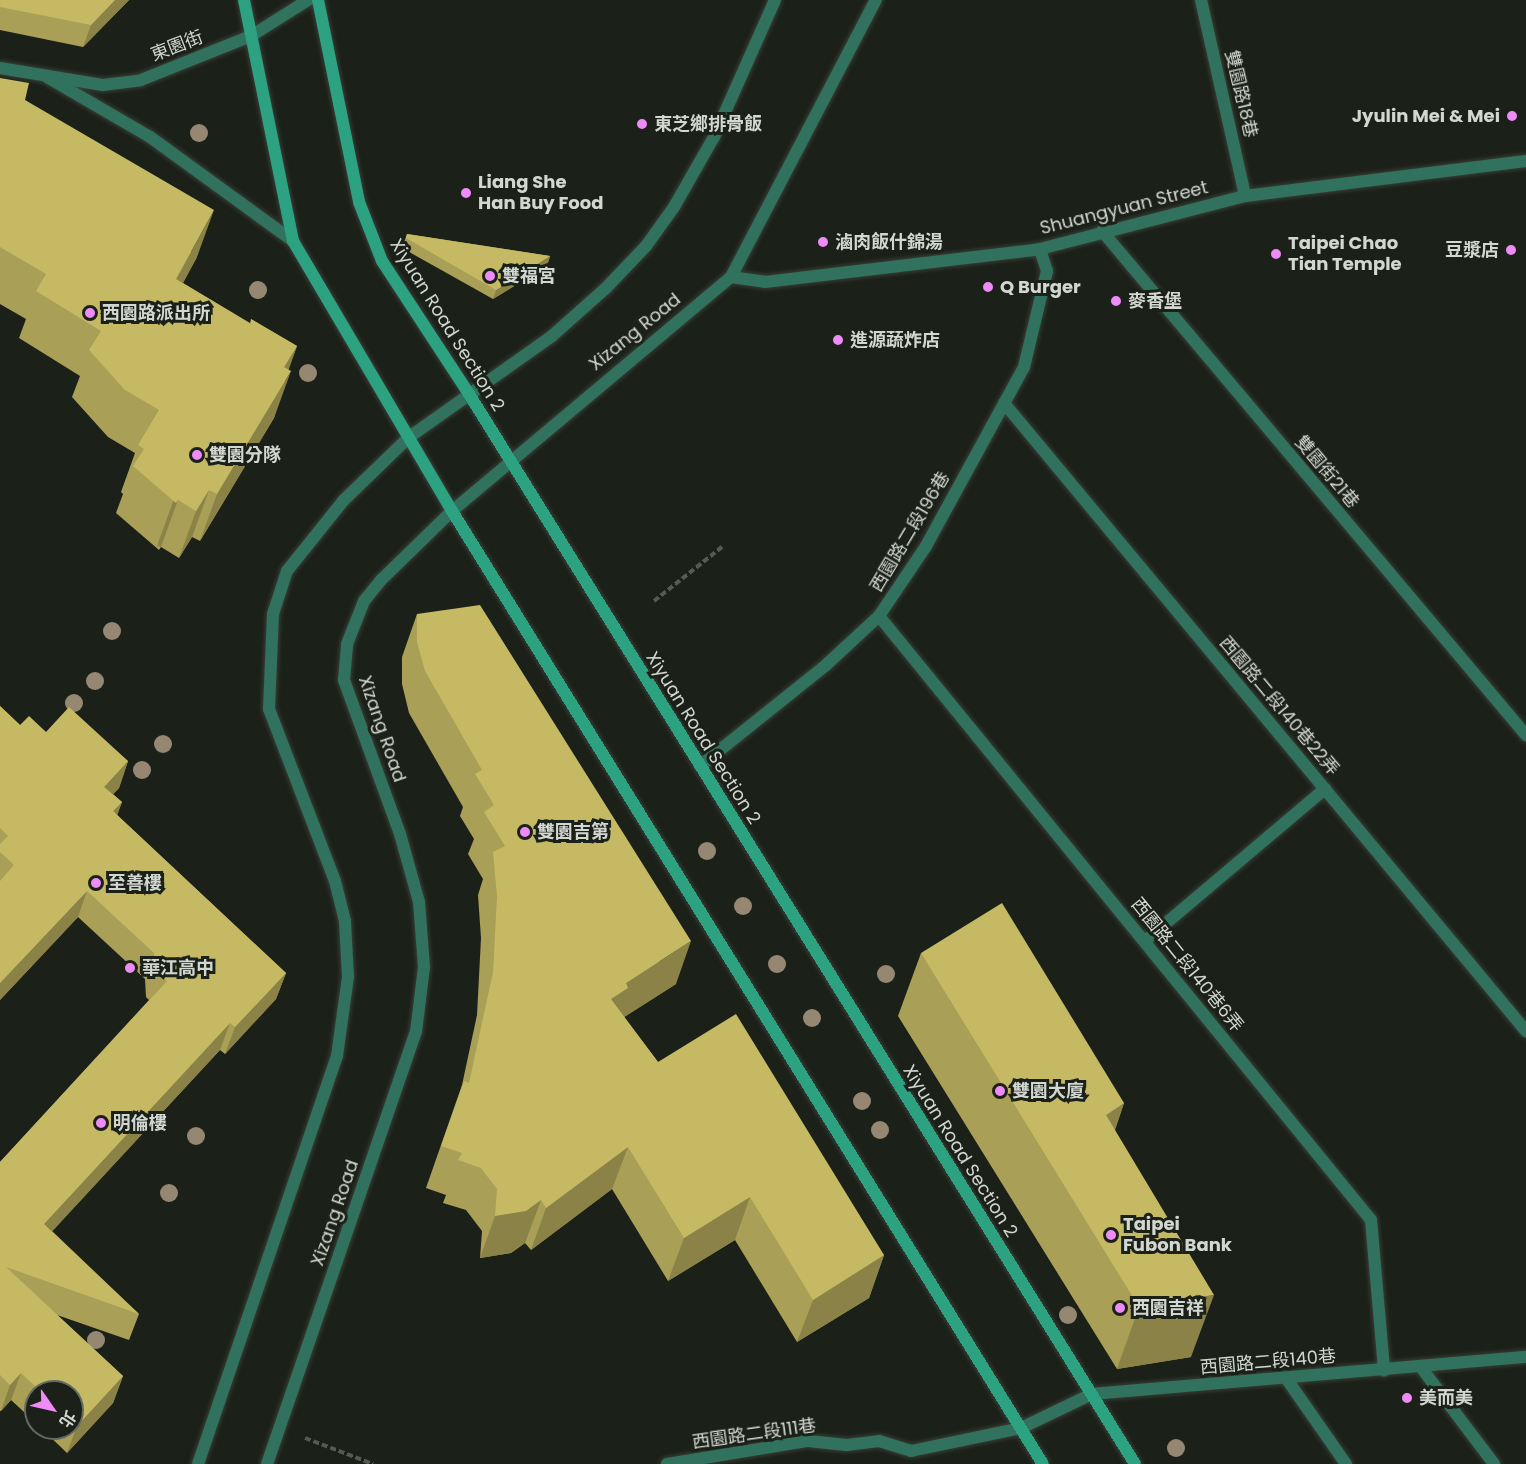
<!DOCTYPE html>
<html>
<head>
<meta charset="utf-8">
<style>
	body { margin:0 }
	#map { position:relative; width:1526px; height:1464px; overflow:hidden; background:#1b2119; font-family:Poppins,"Noto Sans TC",sans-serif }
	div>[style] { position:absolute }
	.path>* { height:4px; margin-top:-2px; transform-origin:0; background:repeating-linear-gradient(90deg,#555b53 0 6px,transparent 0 9px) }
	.roads { filter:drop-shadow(0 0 2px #383e37) drop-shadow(0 0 2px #383e37) }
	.service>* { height:12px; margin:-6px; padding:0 6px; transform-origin:6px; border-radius:6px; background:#31725e }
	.minor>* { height:12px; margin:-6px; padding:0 6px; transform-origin:6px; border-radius:6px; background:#31725e }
	.tertiary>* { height:12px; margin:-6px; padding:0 6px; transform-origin:6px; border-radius:6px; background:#31725e }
	.secondary>* { height:12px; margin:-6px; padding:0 6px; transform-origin:6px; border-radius:6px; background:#2da281 }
	.trees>* { width:18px; height:18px; margin:-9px; border-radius:50%; background:#968772 }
	.wall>* { inset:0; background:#a99f56 }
	.shaded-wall>* { inset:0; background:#8a8246; transform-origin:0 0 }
	.building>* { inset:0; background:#c5b964 }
	.dots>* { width:16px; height:16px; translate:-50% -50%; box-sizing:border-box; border:3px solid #1b2119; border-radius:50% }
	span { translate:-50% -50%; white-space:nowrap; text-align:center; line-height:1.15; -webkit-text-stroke:6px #1b2119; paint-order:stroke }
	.street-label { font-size:18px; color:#d3d7d2 }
	.poi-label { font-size:18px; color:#d3d7d2; font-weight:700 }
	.right { translate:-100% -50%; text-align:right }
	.left { translate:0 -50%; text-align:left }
	.north { position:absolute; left:24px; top:1380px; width:60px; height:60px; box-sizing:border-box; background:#1b2119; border:2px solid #656a63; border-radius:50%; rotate:124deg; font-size:16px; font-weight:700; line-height:24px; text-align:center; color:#d3d7d2 }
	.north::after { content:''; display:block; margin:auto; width:21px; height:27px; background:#ef8bf6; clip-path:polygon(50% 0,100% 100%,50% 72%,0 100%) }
</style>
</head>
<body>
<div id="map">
	<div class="path">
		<div style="left:654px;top:601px;width:87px;rotate:-38.5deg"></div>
		<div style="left:305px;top:1438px;width:73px;rotate:20.9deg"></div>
	</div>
	<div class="roads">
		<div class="service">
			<div style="left:1102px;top:231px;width:659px;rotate:49.93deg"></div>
			<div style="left:1004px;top:403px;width:817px;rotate:50.27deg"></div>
			<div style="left:879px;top:616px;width:779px;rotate:50.83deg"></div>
			<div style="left:1371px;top:1220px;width:151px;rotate:85deg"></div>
			<div style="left:700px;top:766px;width:161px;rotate:-38.7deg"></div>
			<div style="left:826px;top:665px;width:72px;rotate:-42.8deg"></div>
			<div style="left:879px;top:616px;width:84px;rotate:-56.1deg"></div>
			<div style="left:926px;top:546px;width:204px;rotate:-61.3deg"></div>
			<div style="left:1024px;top:367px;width:99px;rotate:-76.5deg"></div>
			<div style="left:1047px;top:271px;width:23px;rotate:-108deg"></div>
			<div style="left:1145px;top:941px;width:236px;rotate:-40.2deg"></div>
			<div style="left:1420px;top:1366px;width:123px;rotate:52.9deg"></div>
			<div style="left:1286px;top:1378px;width:105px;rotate:55.1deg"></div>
			<div style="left:667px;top:1464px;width:143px;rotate:-9.3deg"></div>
			<div style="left:808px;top:1441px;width:39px;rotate:6deg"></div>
			<div style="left:847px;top:1445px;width:32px;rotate:-7deg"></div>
			<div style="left:879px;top:1441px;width:34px;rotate:17deg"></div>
			<div style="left:911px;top:1451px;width:112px;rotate:-11.8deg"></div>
		</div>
		<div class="minor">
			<div style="left:1201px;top:0;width:201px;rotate:77.3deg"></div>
			<div style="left:47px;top:77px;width:119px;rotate:30.2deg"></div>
			<div style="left:150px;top:137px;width:177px;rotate:36deg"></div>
			<div style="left:731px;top:277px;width:34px;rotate:8deg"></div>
			<div style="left:765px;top:282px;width:277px;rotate:-6.8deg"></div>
			<div style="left:1040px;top:249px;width:212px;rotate:-14.5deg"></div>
			<div style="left:1245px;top:196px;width:283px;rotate:-7.1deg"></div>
			<div style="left:1021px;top:1428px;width:79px;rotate:-25.6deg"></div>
			<div style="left:1092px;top:1394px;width:436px;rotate:-4.9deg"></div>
		</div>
		<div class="tertiary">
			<div style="left:0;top:68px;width:104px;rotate:9.4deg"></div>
			<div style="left:103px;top:85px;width:38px;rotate:-7deg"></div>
			<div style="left:141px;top:80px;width:118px;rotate:-21.8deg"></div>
			<div style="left:251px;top:36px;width:67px;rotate:-32.3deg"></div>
			<div style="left:198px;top:1464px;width:431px;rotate:-71.2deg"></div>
			<div style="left:337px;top:1056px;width:80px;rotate:-82.1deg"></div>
			<div style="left:348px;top:977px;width:56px;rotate:-93.1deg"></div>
			<div style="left:345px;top:921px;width:41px;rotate:-104deg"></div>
			<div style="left:335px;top:881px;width:184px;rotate:-111deg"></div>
			<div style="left:269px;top:709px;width:95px;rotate:-87.6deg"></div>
			<div style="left:273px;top:614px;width:45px;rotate:-72deg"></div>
			<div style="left:287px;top:571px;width:90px;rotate:-51.3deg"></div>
			<div style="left:343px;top:501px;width:91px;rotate:-44.1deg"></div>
			<div style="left:408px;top:438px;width:176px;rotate:-35.3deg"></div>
			<div style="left:552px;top:336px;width:71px;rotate:-41.6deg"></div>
			<div style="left:605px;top:289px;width:59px;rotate:-46.4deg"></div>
			<div style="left:646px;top:246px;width:48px;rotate:-54.3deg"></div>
			<div style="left:674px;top:207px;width:81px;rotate:-60.3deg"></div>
			<div style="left:714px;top:137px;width:150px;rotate:-66deg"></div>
			<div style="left:267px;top:1464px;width:457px;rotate:-71deg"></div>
			<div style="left:416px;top:1032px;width:65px;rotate:-83deg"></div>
			<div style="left:424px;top:967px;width:65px;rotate:-94.4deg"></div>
			<div style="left:419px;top:902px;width:71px;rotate:-105.6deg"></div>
			<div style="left:400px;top:834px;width:164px;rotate:-110deg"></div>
			<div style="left:344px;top:680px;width:36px;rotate:-85deg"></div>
			<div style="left:347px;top:644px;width:46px;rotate:-68.4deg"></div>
			<div style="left:364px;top:601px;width:28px;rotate:-51deg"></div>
			<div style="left:382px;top:579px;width:98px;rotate:-44.2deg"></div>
			<div style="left:452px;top:511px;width:364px;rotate:-40deg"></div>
			<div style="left:731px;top:277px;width:313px;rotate:-62.4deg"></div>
		</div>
		<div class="secondary">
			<div style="left:244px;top:0;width:246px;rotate:78.5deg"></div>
			<div style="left:293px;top:241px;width:313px;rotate:59.5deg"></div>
			<div style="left:452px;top:511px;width:1121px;rotate:58.2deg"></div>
			<div style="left:318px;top:0;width:206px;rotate:78.5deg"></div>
			<div style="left:359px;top:202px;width:63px;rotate:68.7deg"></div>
			<div style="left:382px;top:261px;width:159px;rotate:56.8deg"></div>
			<div style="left:469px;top:394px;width:1260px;rotate:58.1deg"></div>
		</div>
	</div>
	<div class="trees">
		<div style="left:199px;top:133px"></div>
		<div style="left:258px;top:290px"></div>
		<div style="left:308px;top:373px"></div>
		<div style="left:112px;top:631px"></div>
		<div style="left:95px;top:681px"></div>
		<div style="left:74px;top:703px"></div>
		<div style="left:163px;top:744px"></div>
		<div style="left:142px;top:770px"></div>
		<div style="left:707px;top:851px"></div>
		<div style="left:743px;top:906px"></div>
		<div style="left:777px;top:964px"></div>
		<div style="left:886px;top:974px"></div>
		<div style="left:812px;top:1018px"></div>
		<div style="left:862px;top:1101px"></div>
		<div style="left:880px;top:1130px"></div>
		<div style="left:196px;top:1136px"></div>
		<div style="left:169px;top:1193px"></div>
		<div style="left:1068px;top:1315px"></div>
		<div style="left:96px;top:1340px"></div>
		<div style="left:1176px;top:1448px"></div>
	</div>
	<div class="wall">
		<div style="clip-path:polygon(0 0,129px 0,83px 47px,0 30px)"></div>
		<div style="clip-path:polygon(0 78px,197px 257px,183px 283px,250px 323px,251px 319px,297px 346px,288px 370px,274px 418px,200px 541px,192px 537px,179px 558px,161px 547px,159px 550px,116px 513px,123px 494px,121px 492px,135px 453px,108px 437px,72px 397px,80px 376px,19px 338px,26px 319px,0 304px)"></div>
		<div style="clip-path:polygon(407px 234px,550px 256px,547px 266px,493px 299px,402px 248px)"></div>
		<div style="clip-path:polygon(417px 614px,676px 984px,624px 1017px,658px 1062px,884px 1255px,869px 1298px,797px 1342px,735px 1240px,668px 1281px,612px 1189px,531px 1250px,525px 1243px,511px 1253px,480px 1258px,482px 1231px,466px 1210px,443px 1203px,446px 1195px,426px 1188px,462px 1085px,477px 1015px,481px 938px,478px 895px,483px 879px,468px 854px,474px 839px,460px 816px,463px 807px,409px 713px,402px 684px,402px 657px)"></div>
		<div style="clip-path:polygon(0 706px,20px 725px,46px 732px,128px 761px,119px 788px,113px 794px,122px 802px,117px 815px,286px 973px,276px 999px,225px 1054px,220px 1050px,52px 1231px,139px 1314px,129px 1340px,57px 1315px,123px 1376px,113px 1403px,67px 1453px,41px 1428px,72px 1428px,72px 1392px,36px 1392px,36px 1423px,11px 1400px,1px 1411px,0 1411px,0 1162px,149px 1000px,146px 997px,145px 979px,78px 917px,0 1000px)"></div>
		<div style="clip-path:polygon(921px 953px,1124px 1103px,1115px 1130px,1191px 1357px,1117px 1369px,898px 1016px)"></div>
	</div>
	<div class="shaded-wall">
		<div style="clip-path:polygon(115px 0,129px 0,83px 47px,91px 25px)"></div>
		<div style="clip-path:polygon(214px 210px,197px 257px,159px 326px,176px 279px)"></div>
		<div style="clip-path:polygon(550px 256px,547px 266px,493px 299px,496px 290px)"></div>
		<div style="clip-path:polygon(297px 346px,284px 383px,291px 371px,274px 418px,200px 541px,217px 494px,284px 367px)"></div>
		<div style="clip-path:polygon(209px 490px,192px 537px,179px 558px,196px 511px)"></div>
		<div style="left:178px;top:500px;width:50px;height:4px;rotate:110deg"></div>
		<div style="clip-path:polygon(128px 761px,119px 788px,95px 813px,104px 787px)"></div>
		<div style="clip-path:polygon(122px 802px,112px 829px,113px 811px)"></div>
		<div style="clip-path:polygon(87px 891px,78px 917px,0 1000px,0 983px)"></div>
		<div style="clip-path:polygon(691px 941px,676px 984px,615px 1023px,611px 999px,626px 983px)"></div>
		<div style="clip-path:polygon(286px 973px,276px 999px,225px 1054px,235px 1027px)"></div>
		<div style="clip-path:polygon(230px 1023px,220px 1050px,35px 1250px,44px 1224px)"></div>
		<div style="clip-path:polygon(1124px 1103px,1102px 1166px,1106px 1115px)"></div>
		<div style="clip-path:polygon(628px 1147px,612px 1189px,531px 1250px,546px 1208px)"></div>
		<div style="clip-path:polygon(750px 1197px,735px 1240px,668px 1281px,684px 1238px)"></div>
		<div style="clip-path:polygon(541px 1200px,525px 1243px,511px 1253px,480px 1258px,495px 1216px)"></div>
		<div style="clip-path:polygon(884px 1255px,869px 1298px,797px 1342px,813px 1300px)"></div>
		<div style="clip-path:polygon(1214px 1295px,1191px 1357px,1117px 1369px,1139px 1307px)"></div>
		<div style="clip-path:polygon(21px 1373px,11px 1400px,1px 1411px,10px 1385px)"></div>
		<div style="clip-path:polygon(123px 1376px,113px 1403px,67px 1453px,77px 1426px)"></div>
	</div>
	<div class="building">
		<div style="clip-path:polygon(0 0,115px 0,91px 25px,0 7px)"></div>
		<div style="clip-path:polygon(0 78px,29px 83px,25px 100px,214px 210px,176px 279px,251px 324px,251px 319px,297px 346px,284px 367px,291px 371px,217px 494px,209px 490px,196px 511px,178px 500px,176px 503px,133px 466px,144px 449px,138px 445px,159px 410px,125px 390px,89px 350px,101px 331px,36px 291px,46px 274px,0 247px)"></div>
		<div style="clip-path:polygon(407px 234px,550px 256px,496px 290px,406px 238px)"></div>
		<div style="clip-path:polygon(480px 605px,691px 941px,626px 983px,628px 988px,611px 999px,658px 1062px,736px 1014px,884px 1255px,813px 1300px,750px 1197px,684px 1238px,628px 1147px,546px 1208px,541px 1200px,526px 1211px,495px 1216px,497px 1189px,481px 1168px,458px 1160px,462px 1153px,441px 1146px,464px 1081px,469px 1083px,493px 972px,497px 896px,493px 852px,505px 846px,484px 812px,494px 805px,475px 774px,482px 770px,425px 671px,417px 642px,417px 614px)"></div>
		<div style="clip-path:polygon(0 706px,20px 725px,29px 716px,46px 732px,69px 707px,128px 761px,104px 787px,122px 802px,113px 811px,286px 973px,235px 1027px,230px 1023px,44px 1224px,139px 1314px,6px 1267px,123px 1376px,77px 1426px,72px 1421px,72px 1392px,41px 1392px,21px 1373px,10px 1385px,0 1375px,0 1162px,167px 981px,155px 971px,154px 953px,87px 891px,0 983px,0 881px,14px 865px,0 852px,0 844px,8px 836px,0 828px)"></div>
		<div style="clip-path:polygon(1002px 903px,1124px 1103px,1106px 1115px,1214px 1295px,1139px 1307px,921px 953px)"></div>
	</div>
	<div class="dots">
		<div style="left:1512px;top:116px;background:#ef8bf6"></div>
		<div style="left:642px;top:124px;background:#ef8bf6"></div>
		<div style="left:466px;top:193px;background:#ef8bf6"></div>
		<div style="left:823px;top:242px;background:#ef8bf6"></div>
		<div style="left:1511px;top:250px;background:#ef8bf6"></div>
		<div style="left:1276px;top:254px;background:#ef8bf6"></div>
		<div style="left:490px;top:276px;background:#ef8bf6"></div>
		<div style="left:988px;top:287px;background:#ef8bf6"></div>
		<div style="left:1116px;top:301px;background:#ef8bf6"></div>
		<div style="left:90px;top:313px;background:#ef8bf6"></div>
		<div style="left:838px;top:340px;background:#ef8bf6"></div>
		<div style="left:197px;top:455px;background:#ef8bf6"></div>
		<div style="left:525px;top:832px;background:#ef8bf6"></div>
		<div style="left:96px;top:883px;background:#ef8bf6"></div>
		<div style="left:130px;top:968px;background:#ef8bf6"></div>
		<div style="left:1000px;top:1091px;background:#ef8bf6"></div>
		<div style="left:101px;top:1123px;background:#ef8bf6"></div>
		<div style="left:1111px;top:1235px;background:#ef8bf6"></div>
		<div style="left:1120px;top:1308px;background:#ef8bf6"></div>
		<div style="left:1407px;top:1398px;background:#ef8bf6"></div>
	</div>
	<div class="street-label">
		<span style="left:177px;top:46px;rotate:-21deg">東園街</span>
		<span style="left:1241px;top:94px;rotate:77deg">雙園路18巷</span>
		<span style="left:1124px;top:208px;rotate:-14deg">Shuangyuan Street</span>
		<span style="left:447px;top:325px;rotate:58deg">Xiyuan Road Section 2</span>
		<span style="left:635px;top:332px;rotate:-39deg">Xizang Road</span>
		<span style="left:1327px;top:472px;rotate:50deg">雙園街21巷</span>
		<span style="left:910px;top:532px;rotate:-59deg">西園路二段196巷</span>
		<span style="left:1279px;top:706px;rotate:50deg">西園路二段140巷22弄</span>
		<span style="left:382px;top:729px;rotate:71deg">Xizang Road</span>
		<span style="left:703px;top:738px;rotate:58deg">Xiyuan Road Section 2</span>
		<span style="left:1187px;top:965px;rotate:51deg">西園路二段140巷6弄</span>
		<span style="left:960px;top:1151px;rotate:58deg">Xiyuan Road Section 2</span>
		<span style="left:335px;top:1213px;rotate:-71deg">Xizang Road</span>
		<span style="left:1268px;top:1362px;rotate:-5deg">西園路二段140巷</span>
		<span style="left:754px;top:1434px;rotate:-8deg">西園路二段111巷</span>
	</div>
	<div class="poi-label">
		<span class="right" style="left:1500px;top:116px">Jyulin Mei &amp; Mei</span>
		<span class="left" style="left:654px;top:124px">東芝鄉排骨飯</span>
		<span class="left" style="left:478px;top:193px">Liang She<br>Han Buy Food</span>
		<span class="left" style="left:835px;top:242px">滷肉飯什錦湯</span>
		<span class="left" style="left:1288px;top:254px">Taipei Chao<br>Tian Temple</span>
		<span class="right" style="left:1499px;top:250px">豆漿店</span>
		<span class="left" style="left:502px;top:276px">雙福宮</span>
		<span class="left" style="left:1000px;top:287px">Q Burger</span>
		<span class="left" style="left:1128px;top:301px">麥香堡</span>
		<span class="left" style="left:102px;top:313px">西園路派出所</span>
		<span class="left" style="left:850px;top:340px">進源蔬炸店</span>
		<span class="left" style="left:209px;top:455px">雙園分隊</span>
		<span class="left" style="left:537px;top:832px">雙園吉第</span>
		<span class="left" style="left:108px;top:883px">至善樓</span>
		<span class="left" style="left:142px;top:968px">華江高中</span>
		<span class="left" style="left:1012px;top:1091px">雙園大廈</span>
		<span class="left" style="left:113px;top:1123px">明倫樓</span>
		<span class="left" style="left:1123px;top:1235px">Taipei<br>Fubon Bank</span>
		<span class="left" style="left:1132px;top:1308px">西園吉祥</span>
		<span class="left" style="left:1419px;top:1398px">美而美</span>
	</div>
	<div class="north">北</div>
</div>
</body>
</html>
